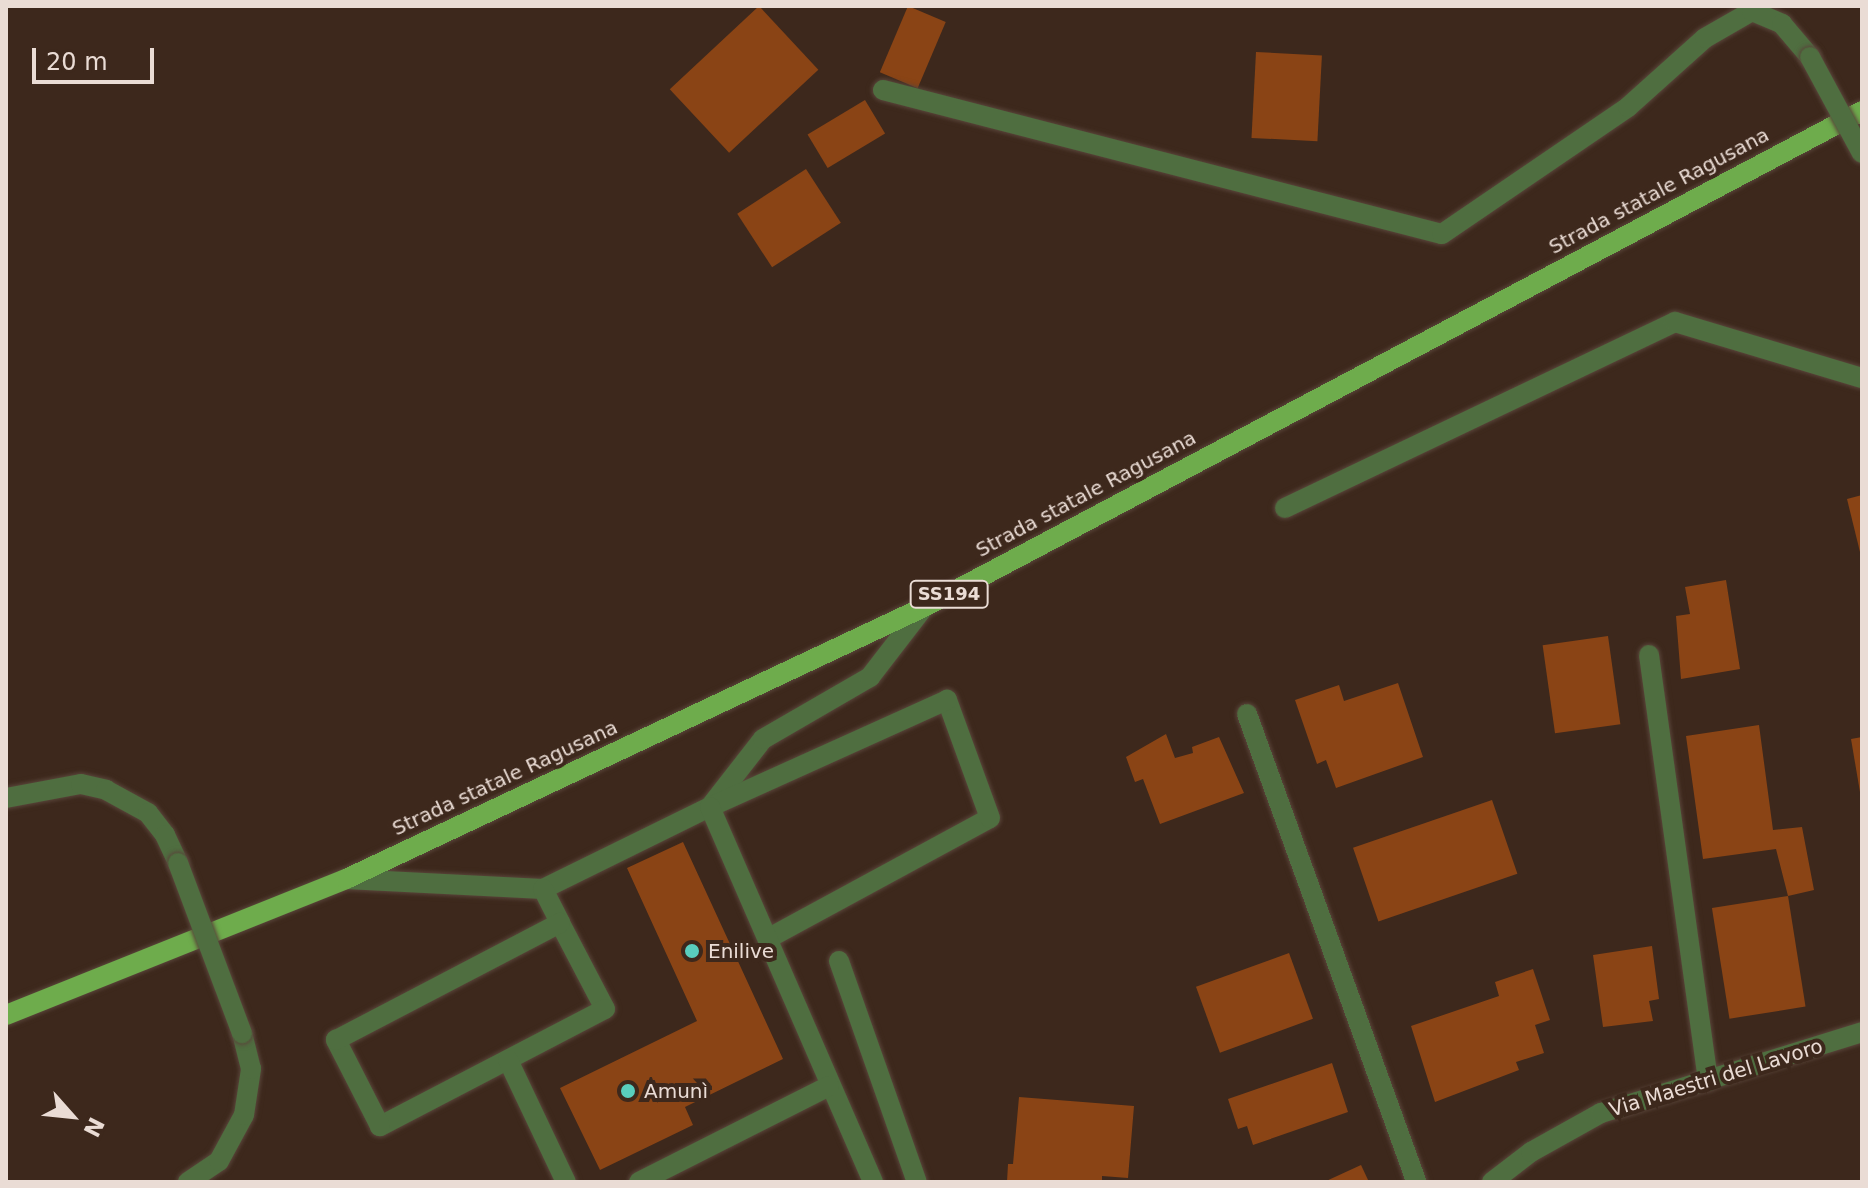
<!DOCTYPE html>
<html>
<head>
<meta charset="utf-8">
<style>
	body { margin:0 }
	#map { position:relative; width:1868px; height:1188px; overflow:hidden; background:#3d281c; font-family:"DejaVu Sans",sans-serif }
	div>[style] { position:absolute }
	.building>* { inset:0; background:#8a4415; transform-origin:0 0 }
	.roads { filter:drop-shadow(0 0 2px #59453a) drop-shadow(0 0 2px #59453a) }
	.service>* { height:20px; margin:-10px; padding:0 10px; transform-origin:10px; border-radius:10px; background:#4f6e40 }
	.minor>* { height:20px; margin:-10px; padding:0 10px; transform-origin:10px; border-radius:10px; background:#4f6e40 }
	.primary>* { height:20px; margin:-10px; padding:0 10px; transform-origin:10px; border-radius:10px; background:#6eac4c }
	.bridges { filter:drop-shadow(0 0 2px #59453a) drop-shadow(0 0 2px #59453a) }
	.minor-bridge>* { height:20px; margin:-10px; padding:0 10px; transform-origin:10px; border-radius:10px; background:#4f6e40 }
	.dots>* { width:22px; height:22px; translate:-50% -50%; box-sizing:border-box; border:4px solid #3d281c; border-radius:50% }
	span { translate:-50% -50%; white-space:nowrap; text-align:center; line-height:1.15; -webkit-text-stroke:8px #3d281c; paint-order:stroke }
	.shield-label span { padding:2px 6px; background:#3d281c; border:2px solid; border-radius:6px; -webkit-text-stroke-width:0 }
	.shield-label { font-size:18px; color:#eadcd5; font-weight:700 }
	.street-label { font-size:20px; color:#eadcd5 }
	.poi-label { font-size:20px; color:#eadcd5 }
	.left { translate:0 -50%; text-align:left }
	.frame { position:absolute; inset:0; border:8px solid #eadcd5; pointer-events:none }
	.north { position:absolute; left:32px; top:1076px; width:80px; height:80px; -webkit-text-stroke:6px #3d281c; paint-order:stroke; rotate:117deg; font-size:22px; font-weight:700; line-height:32px; text-align:center; color:#eadcd5 }
	.north::after { content:''; display:block; margin:auto; width:28px; height:36px; background:#eadcd5; clip-path:polygon(50% 0,100% 100%,50% 72%,0 100%) }
	.scale { position:absolute; left:32px; top:48px; width:122px; height:36px; box-sizing:border-box; border:4px solid #eadcd5; border-top:0; padding-left:10px; font-size:24px; line-height:28px; white-space:nowrap; color:#eadcd5; -webkit-text-stroke:6px #3d281c; paint-order:stroke }
</style>
</head>
<body>
<div id="map">
	<div class="building">
		<div style="left:759px;top:6px;width:87px;height:122px;rotate:47deg"></div>
		<div style="left:908px;top:6px;width:41px;height:72px;rotate:23deg"></div>
		<div style="left:1256px;top:52px;width:66px;height:86px;rotate:3deg"></div>
		<div style="left:865px;top:100px;width:39px;height:67px;rotate:59deg"></div>
		<div style="left:806px;top:169px;width:64px;height:82px;rotate:57deg"></div>
		<div style="clip-path:polygon(1862px 495px,1862px 556px,1861px 556px,1847px 499px)"></div>
		<div style="clip-path:polygon(1726px 580px,1740px 669px,1681px 679px,1676px 616px,1690px 614px,1685px 587px)"></div>
		<div style="left:1608px;top:636px;width:89px;height:66px;rotate:82deg"></div>
		<div style="clip-path:polygon(1398px 683px,1423px 757px,1336px 788px,1326px 760px,1317px 764px,1295px 700px,1339px 685px,1344px 701px)"></div>
		<div style="clip-path:polygon(1759px 725px,1773px 830px,1802px 827px,1814px 890px,1788px 896px,1776px 849px,1703px 859px,1686px 736px)"></div>
		<div style="clip-path:polygon(1166px 734px,1175px 758px,1193px 753px,1192px 747px,1219px 737px,1244px 793px,1160px 824px,1143px 779px,1135px 782px,1126px 757px)"></div>
		<div style="clip-path:polygon(1862px 737px,1862px 792px,1860px 792px,1851px 739px)"></div>
		<div style="left:1492px;top:800px;width:78px;height:147px;rotate:71deg"></div>
		<div style="clip-path:polygon(683px 842px,783px 1059px,685px 1107px,693px 1125px,600px 1170px,560px 1088px,697px 1021px,627px 868px)"></div>
		<div style="left:1788px;top:896px;width:112px;height:77px;rotate:81deg"></div>
		<div style="clip-path:polygon(1652px 946px,1659px 999px,1649px 1001px,1653px 1021px,1603px 1027px,1593px 955px)"></div>
		<div style="left:1289px;top:953px;width:70px;height:99px;rotate:70deg"></div>
		<div style="clip-path:polygon(1533px 969px,1550px 1020px,1535px 1025px,1544px 1053px,1516px 1062px,1519px 1070px,1435px 1102px,1411px 1026px,1499px 996px,1495px 982px)"></div>
		<div style="clip-path:polygon(1332px 1063px,1348px 1112px,1253px 1145px,1247px 1126px,1238px 1129px,1228px 1099px)"></div>
		<div style="clip-path:polygon(1019px 1097px,1134px 1106px,1128px 1178px,1102px 1176px,1102px 1182px,1007px 1182px,1008px 1164px,1013px 1164px)"></div>
		<div style="clip-path:polygon(1361px 1165px,1369px 1182px,1324px 1182px)"></div>
	</div>
	<div class="roads">
		<div class="service">
			<div style="left:346px;top:879px;width:197px;rotate:2.9deg"></div>
			<div style="left:543px;top:889px;width:186px;rotate:-26.2deg"></div>
			<div style="left:710px;top:807px;width:86px;rotate:-52.1deg"></div>
			<div style="left:763px;top:739px;width:124px;rotate:-30.1deg"></div>
			<div style="left:870px;top:677px;width:88px;rotate:-52.4deg"></div>
			<div style="left:543px;top:889px;width:38px;rotate:63deg"></div>
			<div style="left:560px;top:923px;width:97px;rotate:62.4deg"></div>
			<div style="left:605px;top:1009px;width:254px;rotate:152.5deg"></div>
			<div style="left:380px;top:1126px;width:97px;rotate:-117.1deg"></div>
			<div style="left:336px;top:1040px;width:253px;rotate:-27.6deg"></div>
			<div style="left:769px;top:938px;width:251px;rotate:-28.5deg"></div>
			<div style="left:990px;top:818px;width:126px;rotate:-110deg"></div>
			<div style="left:947px;top:700px;width:260px;rotate:155.7deg"></div>
			<div style="left:710px;top:807px;width:409px;rotate:66.5deg"></div>
			<div style="left:508px;top:1060px;width:135px;rotate:64.6deg"></div>
			<div style="left:639px;top:1182px;width:213px;rotate:-26.8deg"></div>
		</div>
		<div class="minor">
			<div style="left:883px;top:90px;width:577px;rotate:14.45deg"></div>
			<div style="left:1442px;top:234px;width:225px;rotate:-34.3deg"></div>
			<div style="left:1628px;top:107px;width:103px;rotate:-41.9deg"></div>
			<div style="left:1705px;top:38px;width:54px;rotate:-29.9deg"></div>
			<div style="left:1752px;top:11px;width:33px;rotate:23deg"></div>
			<div style="left:1782px;top:24px;width:43px;rotate:49.7deg"></div>
			<div style="left:1285px;top:508px;width:432px;rotate:-25.5deg"></div>
			<div style="left:1675px;top:322px;width:195px;rotate:16.7deg"></div>
			<div style="left:1649px;top:655px;width:430px;rotate:82.1deg"></div>
			<div style="left:1247px;top:714px;width:498px;rotate:70.1deg"></div>
			<div style="left:6px;top:798px;width:76px;rotate:-10.6deg"></div>
			<div style="left:81px;top:784px;width:26px;rotate:13deg"></div>
			<div style="left:106px;top:790px;width:48px;rotate:28.7deg"></div>
			<div style="left:148px;top:813px;width:28px;rotate:52deg"></div>
			<div style="left:165px;top:835px;width:31px;rotate:65deg"></div>
			<div style="left:839px;top:961px;width:234px;rotate:70.6deg"></div>
			<div style="left:188px;top:1182px;width:37px;rotate:-34deg"></div>
			<div style="left:219px;top:1161px;width:52px;rotate:-61.5deg"></div>
			<div style="left:244px;top:1115px;width:47px;rotate:-81.3deg"></div>
			<div style="left:251px;top:1069px;width:37px;rotate:-104deg"></div>
			<div style="left:1492px;top:1182px;width:49px;rotate:-37.6deg"></div>
			<div style="left:1531px;top:1152px;width:80px;rotate:-29.1deg"></div>
			<div style="left:1601px;top:1113px;width:273px;rotate:-17.2deg"></div>
		</div>
		<div class="primary">
			<div style="left:6px;top:1015px;width:366px;rotate:-21.8deg"></div>
			<div style="left:346px;top:879px;width:639px;rotate:-25.2deg"></div>
			<div style="left:924px;top:607px;width:1061px;rotate:-27.87deg"></div>
		</div>
	</div>
	<div class="bridges">
		<div class="minor-bridge">
			<div style="left:1810px;top:57px;width:109px;rotate:61.6deg"></div>
			<div style="left:178px;top:863px;width:182px;rotate:69.4deg"></div>
		</div>
	</div>
	<div class="dots">
		<div style="left:692px;top:951px;background:#59cebe"></div>
		<div style="left:628px;top:1091px;background:#59cebe"></div>
	</div>
	<div class="shield-label">
		<span style="left:949px;top:594px">SS194</span>
	</div>
	<div class="street-label">
		<span style="left:1659px;top:191px;rotate:-28deg">Strada statale Ragusana</span>
		<span style="left:1086px;top:494px;rotate:-28deg">Strada statale Ragusana</span>
		<span style="left:505px;top:778px;rotate:-25deg">Strada statale Ragusana</span>
		<span style="left:1716px;top:1078px;rotate:-17deg">Via Maestri del Lavoro</span>
	</div>
	<div class="poi-label">
		<span class="left" style="left:708px;top:951px">Enilive</span>
		<span class="left" style="left:644px;top:1091px">Amunì</span>
	</div>
	<div class="frame"></div>
	<div class="north">N</div>
	<div class="scale">20 m</div>
</div>
</body>
</html>
